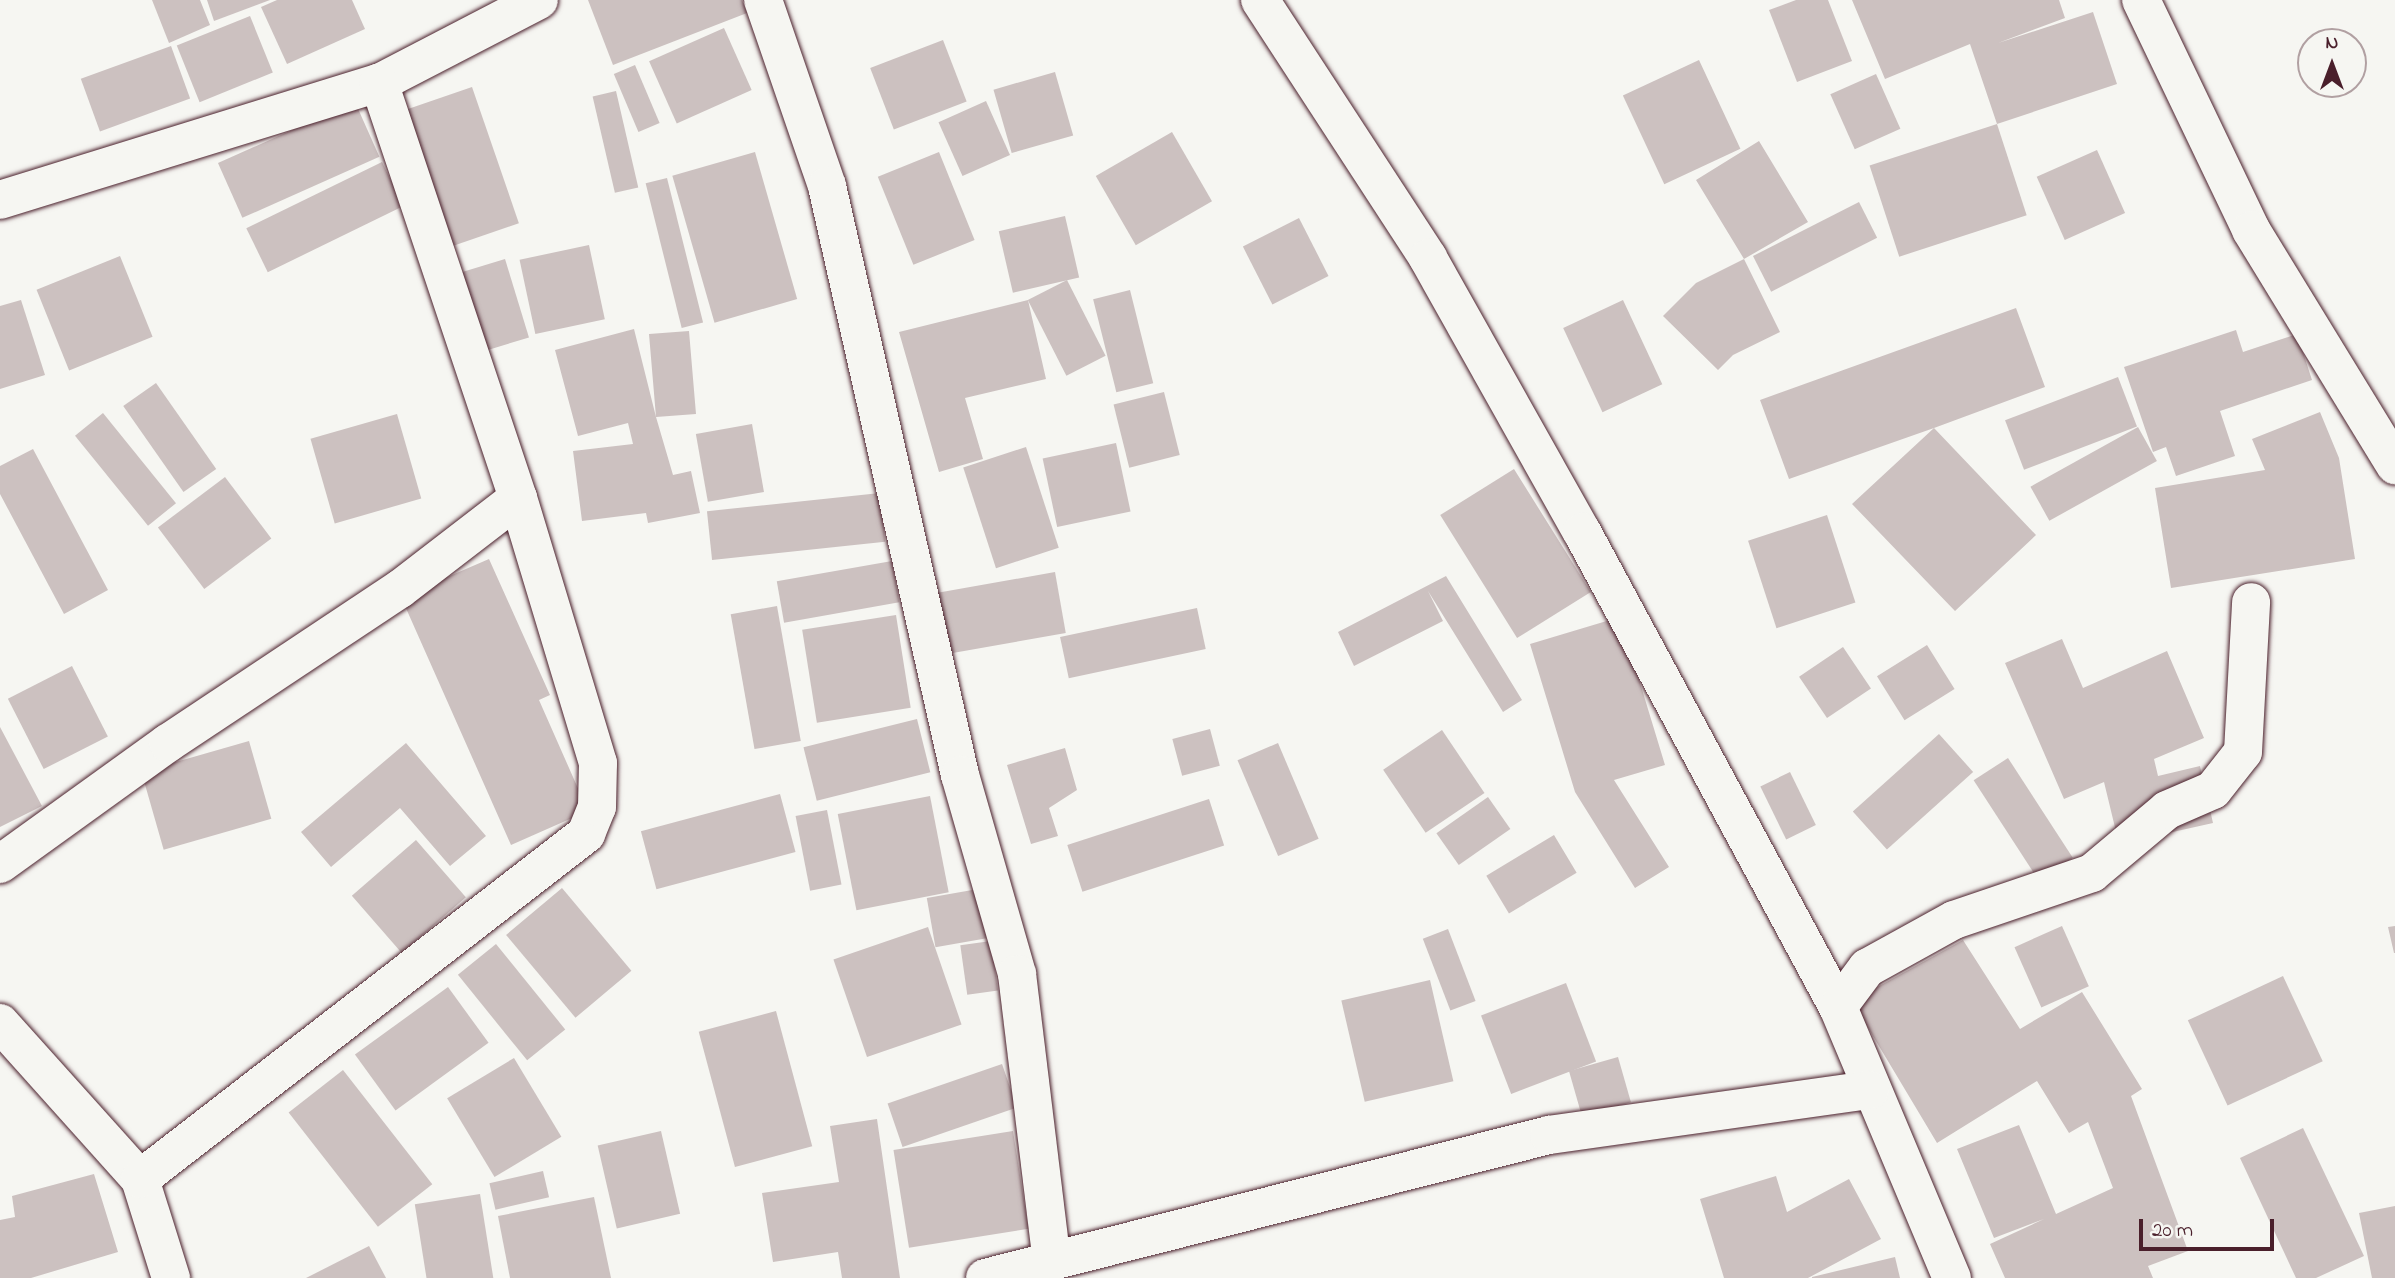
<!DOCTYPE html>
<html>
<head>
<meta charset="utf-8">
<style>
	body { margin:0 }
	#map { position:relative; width:2395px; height:1278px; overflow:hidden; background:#f6f6f2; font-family:"Indie Flower",sans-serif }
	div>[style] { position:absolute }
	.building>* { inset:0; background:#ccc1c0; transform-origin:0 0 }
	.roads { filter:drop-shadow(0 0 2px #4a1f2b) drop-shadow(0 0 2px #4a1f2b) }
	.minor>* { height:38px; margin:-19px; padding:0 19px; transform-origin:19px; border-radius:19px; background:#f6f6f2 }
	span { translate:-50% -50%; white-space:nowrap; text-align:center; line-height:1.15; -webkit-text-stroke:7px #f6f6f2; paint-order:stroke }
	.north { position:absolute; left:2297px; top:28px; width:70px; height:70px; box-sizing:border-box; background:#f6f6f2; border:2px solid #b1a0a2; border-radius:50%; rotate:0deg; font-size:19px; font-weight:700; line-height:28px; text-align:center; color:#4a1f2b }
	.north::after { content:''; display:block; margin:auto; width:24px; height:32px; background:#4a1f2b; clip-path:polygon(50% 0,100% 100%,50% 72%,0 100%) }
	.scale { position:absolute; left:2139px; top:1219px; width:135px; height:32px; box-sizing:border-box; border:4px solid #4a1f2b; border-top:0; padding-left:9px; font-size:21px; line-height:24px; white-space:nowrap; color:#4a1f2b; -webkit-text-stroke:5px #f6f6f2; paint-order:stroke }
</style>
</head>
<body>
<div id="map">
	<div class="building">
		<div style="clip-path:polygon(152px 0,200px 0,210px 25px,169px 43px)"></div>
		<div style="clip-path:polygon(207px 0,270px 0,214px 21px)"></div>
		<div style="clip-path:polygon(277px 0,352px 0,365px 29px,287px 64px,261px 7px)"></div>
		<div style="clip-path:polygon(588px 0,742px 0,747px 13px,613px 65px)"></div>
		<div style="clip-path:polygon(1796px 0,1828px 0,1852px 61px,1797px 82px,1769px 10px)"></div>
		<div style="clip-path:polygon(1852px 0,2059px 0,2065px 18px,1998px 43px,2093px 12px,2117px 84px,1997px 124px,1970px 44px,1885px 79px)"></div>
		<div style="left:250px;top:16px;width:61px;height:79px;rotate:68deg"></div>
		<div style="left:724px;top:28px;width:68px;height:82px;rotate:66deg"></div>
		<div style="left:943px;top:40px;width:66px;height:78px;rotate:69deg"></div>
		<div style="left:171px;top:46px;width:56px;height:96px;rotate:70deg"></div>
		<div style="left:1699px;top:60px;width:98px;height:84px;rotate:65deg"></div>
		<div style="left:635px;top:65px;width:63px;height:23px;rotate:67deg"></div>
		<div style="left:1055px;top:72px;width:66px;height:64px;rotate:74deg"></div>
		<div style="left:1876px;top:74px;width:60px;height:50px;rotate:66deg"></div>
		<div style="left:472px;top:87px;width:144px;height:70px;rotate:71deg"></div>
		<div style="left:616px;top:91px;width:99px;height:24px;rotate:77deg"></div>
		<div style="left:986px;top:101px;width:59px;height:52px;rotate:66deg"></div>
		<div style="left:355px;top:102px;width:60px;height:150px;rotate:66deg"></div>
		<div style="left:1997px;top:124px;width:96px;height:134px;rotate:72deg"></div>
		<div style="left:1172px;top:132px;width:80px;height:88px;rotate:60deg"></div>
		<div style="clip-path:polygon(1759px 141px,1808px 222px,1744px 259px,1780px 332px,1733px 355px,1718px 370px,1663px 316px,1696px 283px,1744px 259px,1696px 180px)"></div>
		<div style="left:2097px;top:150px;width:69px;height:66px;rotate:66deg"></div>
		<div style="left:755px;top:152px;width:153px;height:86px;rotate:74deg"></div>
		<div style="left:939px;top:152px;width:95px;height:66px;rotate:68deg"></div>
		<div style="left:382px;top:162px;width:49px;height:151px;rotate:64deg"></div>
		<div style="left:667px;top:178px;width:149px;height:22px;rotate:76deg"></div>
		<div style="left:1859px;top:202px;width:40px;height:119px;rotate:63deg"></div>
		<div style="left:1065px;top:216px;width:63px;height:68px;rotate:77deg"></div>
		<div style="left:1299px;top:218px;width:65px;height:63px;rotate:63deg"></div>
		<div style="left:589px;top:245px;width:76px;height:71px;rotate:78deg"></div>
		<div style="left:120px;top:256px;width:87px;height:90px;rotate:68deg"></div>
		<div style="left:505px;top:259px;width:82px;height:48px;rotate:73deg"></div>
		<div style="left:1067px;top:280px;width:85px;height:44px;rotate:63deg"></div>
		<div style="left:1130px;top:290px;width:96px;height:38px;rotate:76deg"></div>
		<div style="clip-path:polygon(21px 300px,45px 375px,0 389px,0 306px)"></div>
		<div style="clip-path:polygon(1028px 300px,1046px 379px,965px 398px,983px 459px,939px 472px,899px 332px)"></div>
		<div style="left:1623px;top:300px;width:93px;height:66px;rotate:65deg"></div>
		<div style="clip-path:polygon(2016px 308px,2045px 387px,1934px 428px,2036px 535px,1955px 611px,1852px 504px,1934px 428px,1789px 479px,1760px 400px)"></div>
		<div style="clip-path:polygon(634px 329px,656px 417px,649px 334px,689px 331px,696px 414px,656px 417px,673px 475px,691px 471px,700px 513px,648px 523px,646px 513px,582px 521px,573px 451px,633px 444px,628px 423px,578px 436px,555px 350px)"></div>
		<div style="clip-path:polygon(2236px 330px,2243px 352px,2297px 334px,2312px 380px,2220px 411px,2235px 456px,2176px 476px,2166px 447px,2153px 452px,2124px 367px)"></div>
		<div style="left:2118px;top:377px;width:53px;height:121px;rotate:69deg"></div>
		<div style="left:156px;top:383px;width:105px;height:40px;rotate:55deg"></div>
		<div style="left:1164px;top:392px;width:65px;height:52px;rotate:76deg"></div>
		<div style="clip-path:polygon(2320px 412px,2339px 458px,2355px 559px,2171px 588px,2155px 488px,2265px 470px,2252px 439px)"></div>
		<div style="left:103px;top:413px;width:116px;height:36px;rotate:51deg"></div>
		<div style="left:397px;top:414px;width:88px;height:90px;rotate:74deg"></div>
		<div style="left:752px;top:424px;width:69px;height:57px;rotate:80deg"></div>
		<div style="left:2138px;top:427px;width:39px;height:123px;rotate:61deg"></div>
		<div style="left:1116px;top:443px;width:70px;height:75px;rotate:78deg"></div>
		<div style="left:1026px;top:447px;width:106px;height:66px;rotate:72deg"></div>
		<div style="clip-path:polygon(33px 449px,108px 590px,64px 614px,0 494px,0 466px)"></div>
		<div style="left:1514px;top:469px;width:145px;height:87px;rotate:58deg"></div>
		<div style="left:225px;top:477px;width:77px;height:84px;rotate:53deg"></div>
		<div style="left:880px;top:493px;width:49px;height:174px;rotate:84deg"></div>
		<div style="left:1827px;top:515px;width:92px;height:83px;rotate:72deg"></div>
		<div style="clip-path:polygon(489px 559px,550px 695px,539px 700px,588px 811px,511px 845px,401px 597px)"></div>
		<div style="left:892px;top:561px;width:42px;height:117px;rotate:80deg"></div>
		<div style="left:1055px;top:572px;width:62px;height:122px;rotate:80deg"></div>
		<div style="clip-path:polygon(1446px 576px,1522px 700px,1503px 712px,1428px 591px,1443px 621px,1354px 666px,1338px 632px)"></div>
		<div style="left:777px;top:606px;width:137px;height:47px;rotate:80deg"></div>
		<div style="left:1197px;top:608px;width:42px;height:140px;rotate:78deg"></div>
		<div style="left:896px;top:615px;width:94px;height:95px;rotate:81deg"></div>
		<div style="clip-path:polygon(1620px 617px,1665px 765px,1614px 780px,1669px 867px,1635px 888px,1575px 792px,1530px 644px)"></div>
		<div style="clip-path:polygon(2062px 639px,2083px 688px,2167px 651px,2204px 738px,2154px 759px,2158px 776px,2200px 766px,2213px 823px,2119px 844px,2104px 782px,2064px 799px,2005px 663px)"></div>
		<div style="left:1927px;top:645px;width:52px;height:59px;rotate:58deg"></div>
		<div style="left:1843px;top:647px;width:50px;height:53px;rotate:56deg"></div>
		<div style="left:72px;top:666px;width:79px;height:72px;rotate:63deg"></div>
		<div style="left:917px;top:719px;width:55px;height:117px;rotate:76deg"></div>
		<div style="clip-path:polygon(0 727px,42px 806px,0 827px)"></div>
		<div style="left:1210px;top:729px;width:38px;height:39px;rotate:75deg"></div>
		<div style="left:1442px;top:730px;width:76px;height:71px;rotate:56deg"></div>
		<div style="left:1939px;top:734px;width:51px;height:116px;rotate:48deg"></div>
		<div style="left:249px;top:741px;width:81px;height:112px;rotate:74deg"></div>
		<div style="clip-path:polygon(406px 743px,486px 836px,450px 866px,400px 808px,331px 867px,301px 832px)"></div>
		<div style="left:1278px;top:743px;width:104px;height:44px;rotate:67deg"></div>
		<div style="clip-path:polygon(1065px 748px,1077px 790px,1049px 808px,1058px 836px,1031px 844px,1007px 765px)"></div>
		<div style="left:2008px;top:758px;width:119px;height:41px;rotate:57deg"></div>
		<div style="left:1790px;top:772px;width:59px;height:33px;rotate:64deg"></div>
		<div style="left:780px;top:794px;width:60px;height:144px;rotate:75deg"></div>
		<div style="left:930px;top:796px;width:98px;height:94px;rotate:79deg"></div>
		<div style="left:1488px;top:797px;width:39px;height:63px;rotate:55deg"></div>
		<div style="left:1209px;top:799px;width:49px;height:149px;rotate:72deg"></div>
		<div style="left:827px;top:810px;width:76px;height:32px;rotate:79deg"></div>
		<div style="left:1554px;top:835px;width:44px;height:79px;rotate:59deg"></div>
		<div style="left:416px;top:840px;width:76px;height:85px;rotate:49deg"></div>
		<div style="left:562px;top:888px;width:108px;height:73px;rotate:50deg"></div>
		<div style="left:978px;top:889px;width:50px;height:52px;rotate:80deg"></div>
		<div style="left:2062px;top:926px;width:66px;height:52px;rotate:66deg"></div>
		<div style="clip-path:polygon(2395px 926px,2395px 953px,2394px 953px,2388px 927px)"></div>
		<div style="left:928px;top:927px;width:103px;height:100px;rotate:71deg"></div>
		<div style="left:1448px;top:929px;width:77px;height:27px;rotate:69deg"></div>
		<div style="clip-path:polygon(1963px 940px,2020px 1029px,2082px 992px,2142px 1089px,2131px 1096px,2188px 1251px,2148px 1266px,2153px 1278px,2005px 1278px,1990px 1244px,2044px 1219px,1994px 1238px,1957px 1149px,2019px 1125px,2056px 1214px,2113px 1188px,2088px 1122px,2069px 1133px,2037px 1081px,1937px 1143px,1852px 1001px)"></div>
		<div style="left:991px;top:941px;width:50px;height:31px;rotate:82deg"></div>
		<div style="left:496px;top:944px;width:110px;height:49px;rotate:51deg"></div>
		<div style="left:2283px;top:976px;width:94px;height:105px;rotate:65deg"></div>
		<div style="left:1430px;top:980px;width:104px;height:91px;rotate:77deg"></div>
		<div style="left:1566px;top:983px;width:84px;height:91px;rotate:69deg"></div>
		<div style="left:448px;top:987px;width:69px;height:115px;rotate:54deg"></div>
		<div style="left:776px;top:1011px;width:140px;height:80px;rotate:75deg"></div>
		<div style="left:1618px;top:1057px;width:47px;height:51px;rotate:74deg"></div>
		<div style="left:514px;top:1058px;width:92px;height:78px;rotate:59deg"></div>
		<div style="left:1002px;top:1064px;width:46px;height:121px;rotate:71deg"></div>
		<div style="left:343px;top:1070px;width:145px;height:69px;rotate:52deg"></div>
		<div style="clip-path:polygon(877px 1119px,900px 1278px,842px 1278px,838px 1252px,773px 1262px,762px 1193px,839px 1182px,830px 1126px)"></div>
		<div style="clip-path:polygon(2303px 1128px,2364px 1256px,2316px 1278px,2296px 1278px,2240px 1158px)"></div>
		<div style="left:661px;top:1131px;width:85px;height:65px;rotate:77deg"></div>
		<div style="left:1013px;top:1131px;width:99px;height:121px;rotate:81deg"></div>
		<div style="left:543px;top:1171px;width:27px;height:55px;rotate:77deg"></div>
		<div style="clip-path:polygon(94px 1174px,118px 1252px,31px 1278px,0 1278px,0 1220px,15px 1217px,12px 1196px)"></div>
		<div style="clip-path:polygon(1776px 1176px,1787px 1212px,1849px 1179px,1881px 1239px,1808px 1278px,1724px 1278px,1700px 1199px)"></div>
		<div style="left:480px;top:1194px;width:85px;height:66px;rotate:81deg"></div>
		<div style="clip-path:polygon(594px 1197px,611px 1278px,510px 1278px,498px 1216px)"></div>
		<div style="clip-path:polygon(2395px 1206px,2395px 1278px,2372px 1278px,2359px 1213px)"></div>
		<div style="clip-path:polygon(369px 1246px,386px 1278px,306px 1278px)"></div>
		<div style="clip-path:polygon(1895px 1257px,1900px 1278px,1812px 1278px,1812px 1277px)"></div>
	</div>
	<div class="roads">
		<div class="minor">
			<div style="left:763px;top:0;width:197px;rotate:71deg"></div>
			<div style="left:827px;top:186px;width:604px;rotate:77.28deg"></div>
			<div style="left:960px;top:775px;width:207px;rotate:74deg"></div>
			<div style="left:1017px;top:974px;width:290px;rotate:83.1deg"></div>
			<div style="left:1260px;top:0;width:308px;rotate:56.9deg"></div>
			<div style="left:1428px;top:258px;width:314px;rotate:60.7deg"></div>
			<div style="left:1582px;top:532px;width:540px;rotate:61.68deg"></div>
			<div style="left:1838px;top:1007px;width:294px;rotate:67.2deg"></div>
			<div style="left:2141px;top:0;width:255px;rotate:64.4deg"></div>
			<div style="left:2251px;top:230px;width:276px;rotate:58.5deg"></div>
			<div style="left:0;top:200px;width:397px;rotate:-17.2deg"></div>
			<div style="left:379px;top:83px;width:180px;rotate:-27.4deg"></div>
			<div style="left:0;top:864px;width:207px;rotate:-35.8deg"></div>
			<div style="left:168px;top:743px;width:278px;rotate:-33.6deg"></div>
			<div style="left:400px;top:589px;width:149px;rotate:-37.6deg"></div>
			<div style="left:518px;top:498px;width:438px;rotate:-108.5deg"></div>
			<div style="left:1838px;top:1007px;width:49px;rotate:-53.4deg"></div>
			<div style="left:1867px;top:968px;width:99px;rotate:-28.9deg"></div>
			<div style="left:1954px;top:920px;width:146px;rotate:-18.8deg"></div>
			<div style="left:2092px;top:873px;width:98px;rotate:-40deg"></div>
			<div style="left:2167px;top:810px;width:50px;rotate:-23.5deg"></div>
			<div style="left:2213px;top:790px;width:48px;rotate:-51.7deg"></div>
			<div style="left:2243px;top:752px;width:150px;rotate:-86.9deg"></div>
			<div style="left:0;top:1023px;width:210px;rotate:48.1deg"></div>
			<div style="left:140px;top:1179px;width:104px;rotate:72.6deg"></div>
			<div style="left:140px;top:1179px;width:564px;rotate:-37.72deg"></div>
			<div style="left:586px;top:834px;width:29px;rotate:-68deg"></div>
			<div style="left:597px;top:807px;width:44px;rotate:-88.7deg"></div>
			<div style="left:598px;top:763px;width:277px;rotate:-106.8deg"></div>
			<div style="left:985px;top:1278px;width:582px;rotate:-14.23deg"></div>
			<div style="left:1549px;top:1135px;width:324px;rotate:-8deg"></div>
		</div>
	</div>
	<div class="north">N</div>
	<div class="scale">20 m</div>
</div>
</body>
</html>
